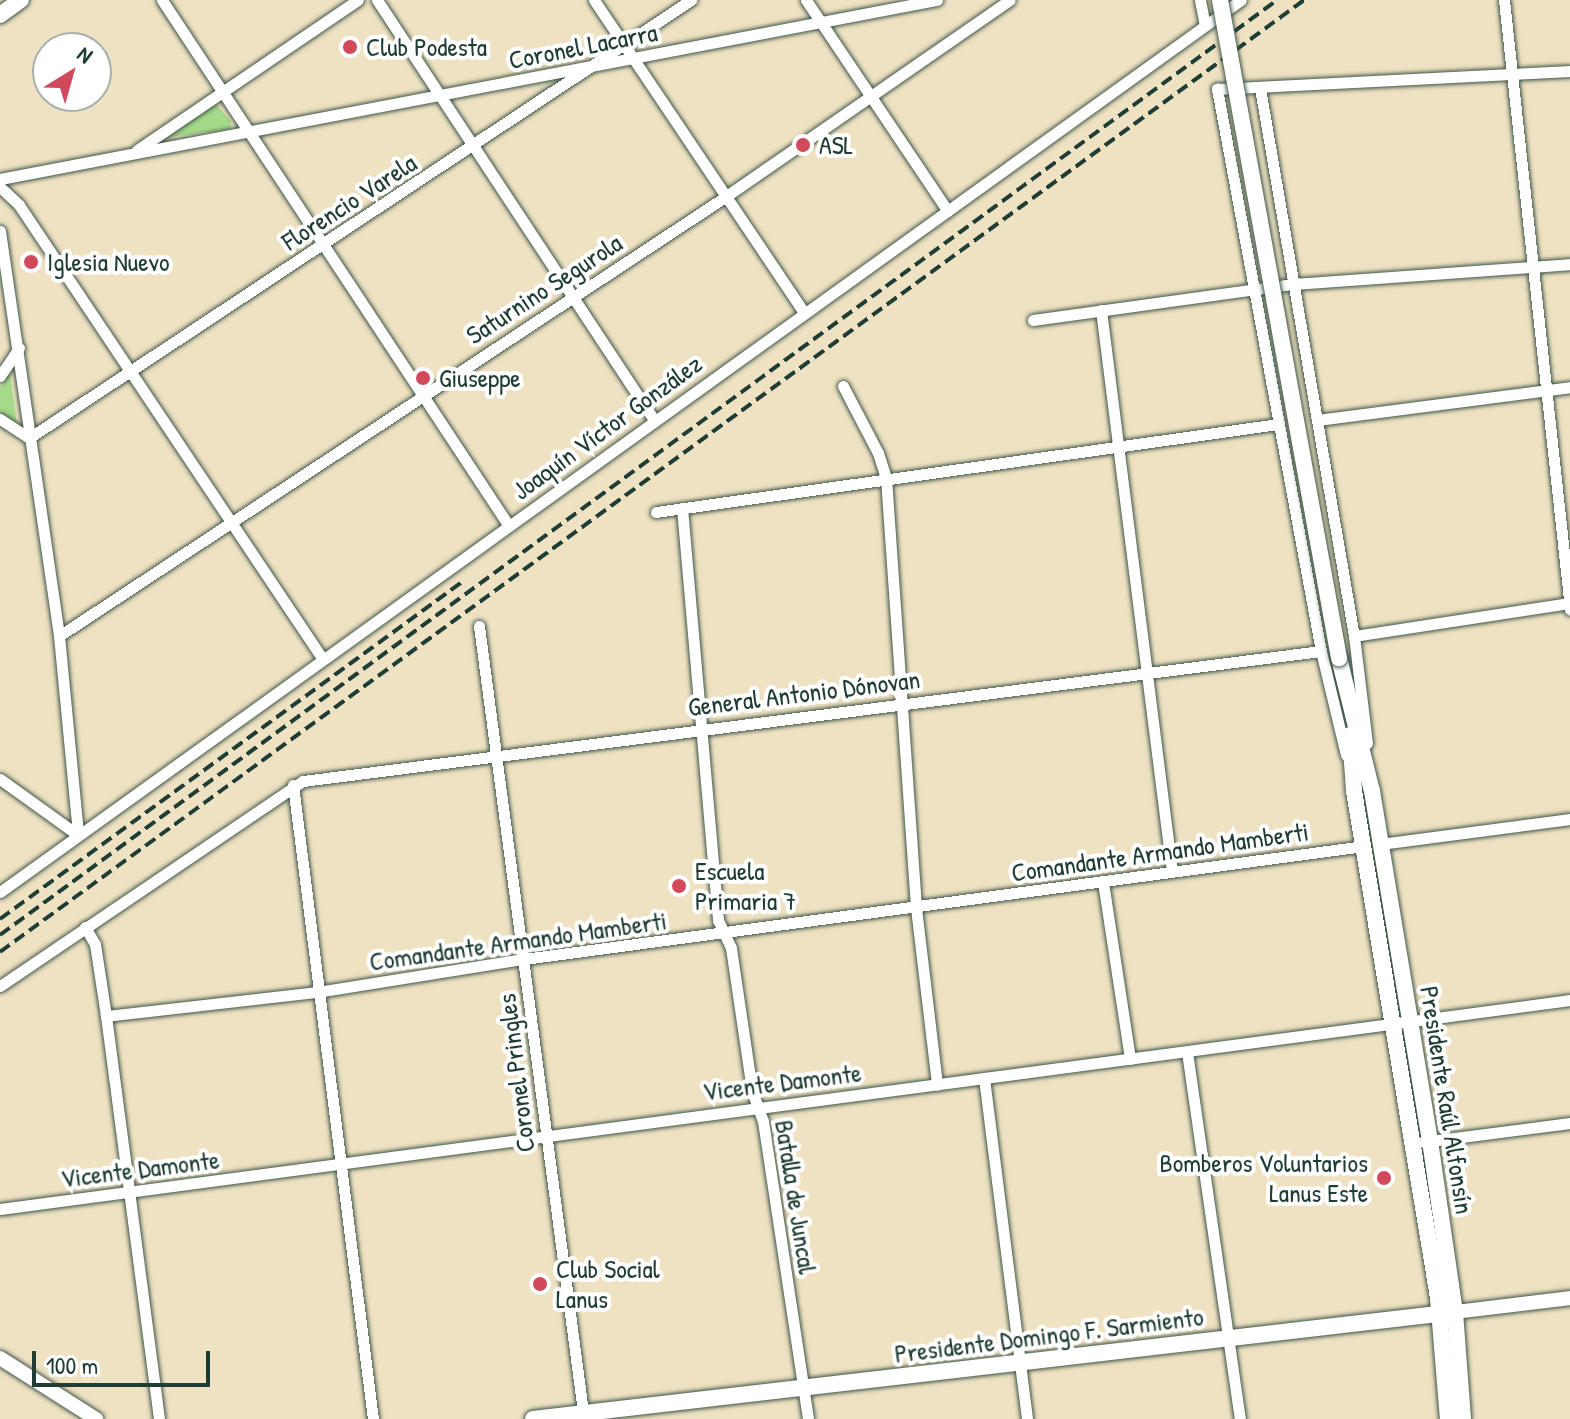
<!DOCTYPE html>
<html>
<head>
<meta charset="utf-8">
<style>
	body { margin:0 }
	#map { position:relative; width:1570px; height:1419px; overflow:hidden; background:#efe2c2; font-family:"Patrick Hand",sans-serif }
	div>[style] { position:absolute }
	.green>* { inset:0; background:#a5da8a }
	.round { border-radius:50% }
	.roads { filter:drop-shadow(0 0 2px #3e5649) drop-shadow(0 0 2px #3e5649) }
	.minor>* { height:11px; margin:-5.5px; padding:0 5.5px; transform-origin:5.5px; border-radius:5.5px; background:#fff }
	.tertiary>* { height:14px; margin:-7px; padding:0 7px; transform-origin:7px; border-radius:7px; background:#fff }
	.secondary>* { height:16px; margin:-8px; padding:0 8px; transform-origin:8px; border-radius:8px; background:#fff }
	.primary>* { height:16px; margin:-8px; padding:0 8px; transform-origin:8px; border-radius:8px; background:#fff }
	.rail>* { height:4px; margin-top:-2px; transform-origin:0; background:repeating-linear-gradient(90deg,#1f3d34 0 12px,transparent 0 18px) }
	.bridges { filter:drop-shadow(0 0 2px #3e5649) drop-shadow(0 0 2px #3e5649) }
	.secondary-bridge>* { height:16px; margin:-8px; padding:0 8px; transform-origin:8px; border-radius:8px; background:#fff }
	.dots>* { width:22px; height:22px; translate:-50% -50%; box-sizing:border-box; border:4px solid #fff; border-radius:50% }
	span { translate:-50% -50%; white-space:nowrap; text-align:center; line-height:1.15; -webkit-text-stroke:8px #fff; paint-order:stroke }
	.street-label { font-size:26px; color:#1f3d34 }
	.poi-label { font-size:26px; color:#1f3d34 }
	.left { translate:0 -50%; text-align:left }
	.right { translate:-100% -50%; text-align:right }
	.north { position:absolute; left:32px; top:32px; width:80px; height:80px; box-sizing:border-box; background:#fff; border:2px solid #a5b1ae; border-radius:50%; rotate:37deg; font-size:22px; font-weight:700; line-height:32px; text-align:center; color:#1f3d34 }
	.north::after { content:''; display:block; margin:auto; width:28px; height:36px; background:#d1495b; clip-path:polygon(50% 0,100% 100%,50% 72%,0 100%) }
	.scale { position:absolute; left:32px; top:1351px; width:178px; height:36px; box-sizing:border-box; border:4px solid #1f3d34; border-top:0; padding-left:10px; font-size:24px; line-height:28px; white-space:nowrap; color:#1f3d34; -webkit-text-stroke:6px #fff; paint-order:stroke }
</style>
</head>
<body>
<div id="map">
	<div class="green">
		<div style="clip-path:polygon(214px 102px,231px 121px,230px 129px,169px 137px,169px 131px)"></div>
		<div style="clip-path:polygon(10px 374px,17px 424px,0 412px,0 387px)"></div>
		<div class="round" style="left:529px;top:1273px;width:22px;height:22px"></div>
	</div>
	<div class="roads">
		<div class="minor">
			<div style="left:162px;top:0;width:630px;rotate:56.59deg"></div>
			<div style="left:377px;top:0;width:503px;rotate:56.59deg"></div>
			<div style="left:594px;top:0;width:376px;rotate:56.1deg"></div>
			<div style="left:806px;top:0;width:254px;rotate:56.1deg"></div>
			<div style="left:1200px;top:0;width:25px;rotate:79deg"></div>
			<div style="left:1504px;top:0;width:613px;rotate:83.81deg"></div>
			<div style="left:1260px;top:88px;width:556px;rotate:80.27deg"></div>
			<div style="left:1354px;top:636px;width:108px;rotate:83.1deg"></div>
			<div style="left:137px;top:150px;width:267px;rotate:-34.2deg"></div>
			<div style="left:0;top:179px;width:954px;rotate:-10.82deg"></div>
			<div style="left:0;top:187px;width:26px;rotate:43deg"></div>
			<div style="left:19px;top:205px;width:545px;rotate:56.22deg"></div>
			<div style="left:0;top:231px;width:409px;rotate:81.7deg"></div>
			<div style="left:59px;top:636px;width:200px;rotate:84.5deg"></div>
			<div style="left:1101px;top:310px;width:566px;rotate:82.8deg"></div>
			<div style="left:1033px;top:320px;width:261px;rotate:-7.9deg"></div>
			<div style="left:1292px;top:284px;width:279px;rotate:-4.1deg"></div>
			<div style="left:0;top:376px;width:34px;rotate:-56deg"></div>
			<div style="left:843px;top:386px;width:76px;rotate:62.4deg"></div>
			<div style="left:878px;top:453px;width:26px;rotate:72deg"></div>
			<div style="left:886px;top:478px;width:431px;rotate:86deg"></div>
			<div style="left:916px;top:908px;width:178px;rotate:83.2deg"></div>
			<div style="left:0;top:419px;width:35px;rotate:33deg"></div>
			<div style="left:1317px;top:420px;width:255px;rotate:-7.4deg"></div>
			<div style="left:29px;top:438px;width:794px;rotate:-33.49deg"></div>
			<div style="left:682px;top:508px;width:414px;rotate:85deg"></div>
			<div style="left:718px;top:920px;width:31px;rotate:65deg"></div>
			<div style="left:731px;top:948px;width:145px;rotate:81.6deg"></div>
			<div style="left:752px;top:1091px;width:32px;rotate:70deg"></div>
			<div style="left:763px;top:1121px;width:301px;rotate:81.4deg"></div>
			<div style="left:656px;top:512px;width:628px;rotate:-8.05deg"></div>
			<div style="left:479px;top:626px;width:800px;rotate:82.46deg"></div>
			<div style="left:59px;top:636px;width:798px;rotate:-33.39deg"></div>
			<div style="left:725px;top:197px;width:346px;rotate:-34.7deg"></div>
			<div style="left:1354px;top:636px;width:219px;rotate:-8.7deg"></div>
			<div style="left:1346px;top:755px;width:107px;rotate:-103.5deg"></div>
			<div style="left:1321px;top:651px;width:572px;rotate:-100.48deg"></div>
			<div style="left:1217px;top:89px;width:353px;rotate:-2.9deg"></div>
			<div style="left:0;top:779px;width:96px;rotate:35.7deg"></div>
			<div style="left:293px;top:785px;width:639px;rotate:82.81deg"></div>
			<div style="left:1380px;top:844px;width:192px;rotate:-7.5deg"></div>
			<div style="left:1103px;top:882px;width:179px;rotate:81.3deg"></div>
			<div style="left:0;top:892px;width:1528px;rotate:-35.71deg"></div>
			<div style="left:85px;top:927px;width:20px;rotate:60deg"></div>
			<div style="left:95px;top:944px;width:73px;rotate:81.3deg"></div>
			<div style="left:106px;top:1016px;width:406px;rotate:82.5deg"></div>
			<div style="left:0;top:986px;width:366px;rotate:-34.1deg"></div>
			<div style="left:303px;top:781px;width:1026px;rotate:-7.28deg"></div>
			<div style="left:106px;top:1016px;width:212px;rotate:-6.5deg"></div>
			<div style="left:317px;top:992px;width:210px;rotate:-9.1deg"></div>
			<div style="left:524px;top:959px;width:848px;rotate:-7.66deg"></div>
			<div style="left:1187px;top:1052px;width:371px;rotate:81.8deg"></div>
			<div style="left:984px;top:1078px;width:344px;rotate:82.8deg"></div>
			<div style="left:1423px;top:1142px;width:148px;rotate:-7.4deg"></div>
			<div style="left:0;top:1209px;width:1584px;rotate:-7.58deg"></div>
		</div>
		<div class="tertiary">
			<div style="left:1455px;top:1312px;width:116px;rotate:-6.9deg"></div>
			<div style="left:0;top:1358px;width:114px;rotate:32.4deg"></div>
		</div>
		<div class="secondary">
			<div style="left:1339px;top:658px;width:137px;rotate:76.1deg"></div>
			<div style="left:1372px;top:791px;width:355px;rotate:80.6deg"></div>
			<div style="left:1430px;top:1141px;width:173px;rotate:81.7deg"></div>
			<div style="left:1455px;top:1312px;width:107px;rotate:85.7deg"></div>
			<div style="left:1350px;top:735px;width:56px;rotate:85.9deg"></div>
			<div style="left:1354px;top:791px;width:514px;rotate:80.59deg"></div>
			<div style="left:1438px;top:1298px;width:121px;rotate:85.3deg"></div>
			<div style="left:533px;top:1419px;width:928px;rotate:-6.62deg"></div>
		</div>
		<div class="primary">
			<div style="left:0;top:15px;width:26px;rotate:-36deg"></div>
		</div>
	</div>
	<div class="rail">
		<div style="left:0;top:919px;width:572px;rotate:-36.11deg"></div>
		<div style="left:0;top:935px;width:1583px;rotate:-36.21deg"></div>
		<div style="left:0;top:952px;width:1615px;rotate:-36.13deg"></div>
	</div>
	<div class="bridges">
		<div class="secondary-bridge">
			<div style="left:1220px;top:0;width:669px;rotate:79.75deg"></div>
		</div>
	</div>
	<div class="dots">
		<div style="left:350px;top:47px;background:#d1495b"></div>
		<div style="left:803px;top:145px;background:#d1495b"></div>
		<div style="left:31px;top:262px;background:#d1495b"></div>
		<div style="left:423px;top:378px;background:#d1495b"></div>
		<div style="left:679px;top:886px;background:#d1495b"></div>
		<div style="left:1384px;top:1178px;background:#d1495b"></div>
		<div style="left:540px;top:1284px;background:#d1495b"></div>
	</div>
	<div class="street-label">
		<span style="left:583px;top:46px;rotate:-11deg">Coronel Lacarra</span>
		<span style="left:349px;top:202px;rotate:-33deg">Florencio Varela</span>
		<span style="left:544px;top:289px;rotate:-33deg">Saturnino Segurola</span>
		<span style="left:607px;top:427px;rotate:-36deg">Joaquín Víctor González</span>
		<span style="left:804px;top:693px;rotate:-7deg">General Antonio Dónovan</span>
		<span style="left:1160px;top:852px;rotate:-8deg">Comandante Armando Mamberti</span>
		<span style="left:518px;top:941px;rotate:-8deg">Comandante Armando Mamberti</span>
		<span style="left:516px;top:1073px;rotate:-97deg">Coronel Pringles</span>
		<span style="left:782px;top:1082px;rotate:-7deg">Vicente Damonte</span>
		<span style="left:1447px;top:1100px;rotate:81deg">Presidente Raúl Alfonsín</span>
		<span style="left:140px;top:1169px;rotate:-7deg">Vicente Damonte</span>
		<span style="left:796px;top:1197px;rotate:81deg">Batalla de Juncal</span>
		<span style="left:1049px;top:1335px;rotate:-7deg">Presidente Domingo F. Sarmiento</span>
	</div>
	<div class="poi-label">
		<span class="left" style="left:366px;top:47px">Club Podesta</span>
		<span class="left" style="left:819px;top:145px">ASL</span>
		<span class="left" style="left:47px;top:262px">Iglesia Nuevo</span>
		<span class="left" style="left:439px;top:378px">Giuseppe</span>
		<span class="left" style="left:695px;top:886px">Escuela<br>Primaria 7</span>
		<span class="right" style="left:1368px;top:1178px">Bomberos Voluntarios<br>Lanus Este</span>
		<span class="left" style="left:556px;top:1284px">Club Social<br>Lanus</span>
	</div>
	<div class="north">N</div>
	<div class="scale">100 m</div>
</div>
</body>
</html>
